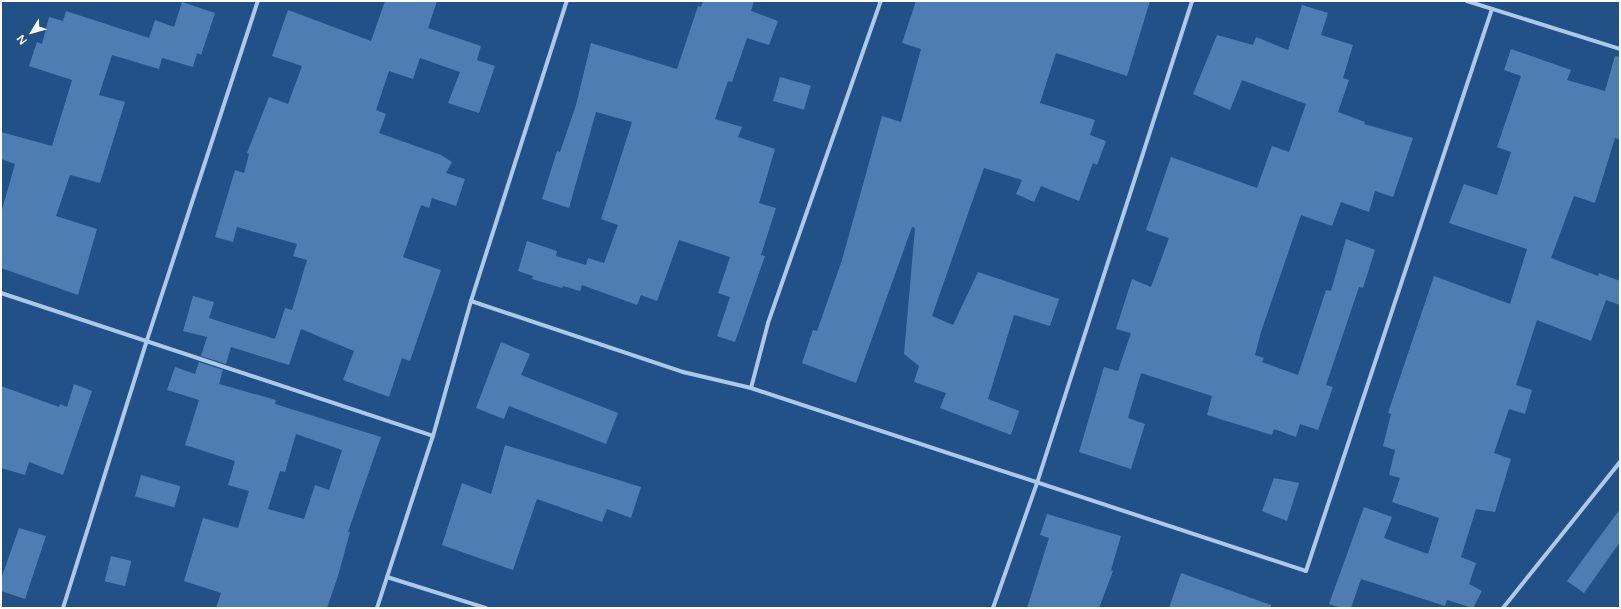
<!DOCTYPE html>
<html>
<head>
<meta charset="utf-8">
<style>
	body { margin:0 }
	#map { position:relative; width:1621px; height:609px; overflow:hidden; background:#215186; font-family:"Varela Round",sans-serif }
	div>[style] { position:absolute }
	.building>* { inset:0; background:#4e7eb1; transform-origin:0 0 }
	.minor>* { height:4px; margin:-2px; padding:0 2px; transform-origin:2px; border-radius:2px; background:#abcaea }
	span { translate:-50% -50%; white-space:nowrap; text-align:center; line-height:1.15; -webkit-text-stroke:4px #215186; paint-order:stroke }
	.frame { position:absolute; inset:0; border:2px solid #fff; pointer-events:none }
	.north { position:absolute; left:12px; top:12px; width:40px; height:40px; -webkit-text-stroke:3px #215186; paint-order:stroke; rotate:233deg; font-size:11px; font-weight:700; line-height:16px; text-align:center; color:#fff }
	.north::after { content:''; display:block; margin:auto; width:14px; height:18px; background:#fff; clip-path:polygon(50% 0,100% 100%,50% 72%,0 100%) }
</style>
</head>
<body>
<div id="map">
	<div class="building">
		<div style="clip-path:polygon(385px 1px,437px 1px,428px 28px,481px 46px,477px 60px,495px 66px,479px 113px,448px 103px,460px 72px,420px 58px,413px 79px,389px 71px,376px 110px,386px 114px,379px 133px,441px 155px,452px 162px,446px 173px,465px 179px,456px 206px,432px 198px,429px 208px,421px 205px,403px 257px,441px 270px,410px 361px,402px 358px,389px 397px,343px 380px,354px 351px,301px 329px,289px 365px,231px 347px,226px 364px,201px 356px,207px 337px,183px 331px,193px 296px,214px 302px,209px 318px,275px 339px,285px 308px,292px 310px,307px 260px,293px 256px,297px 244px,237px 227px,233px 242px,215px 237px,235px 170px,244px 173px,249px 154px,247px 153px,269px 97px,288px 104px,302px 66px,272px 56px,288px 10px,371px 41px)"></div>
		<div style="clip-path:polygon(703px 1px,754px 1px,751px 11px,778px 21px,769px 45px,747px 38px,732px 82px,728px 81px,715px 119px,742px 127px,738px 137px,775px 149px,759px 203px,776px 208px,761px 255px,765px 256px,735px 342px,717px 336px,730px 297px,718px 293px,730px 257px,679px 240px,657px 301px,641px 295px,637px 305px,582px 285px,580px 291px,563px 286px,562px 288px,532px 279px,533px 276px,518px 271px,527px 241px,557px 251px,556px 256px,586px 265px,588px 258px,604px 263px,618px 225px,601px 219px,632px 122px,596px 112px,569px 208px,542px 199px,557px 151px,560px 152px,576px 105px,591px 43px,677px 69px,698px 6px,701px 7px)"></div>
		<div style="clip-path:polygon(916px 1px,1150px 1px,1127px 76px,1056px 53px,1040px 103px,1095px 120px,1090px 135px,1106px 141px,1097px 165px,1093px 163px,1079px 201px,1041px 186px,1034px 202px,1016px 194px,1022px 180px,984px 168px,932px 316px,953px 325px,978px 272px,1059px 299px,1050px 326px,1014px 315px,988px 399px,1019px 411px,1011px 435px,940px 408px,946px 393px,914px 382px,919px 366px,904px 354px,915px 228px,912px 227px,856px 383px,802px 363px,813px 330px,817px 331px,842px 260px,882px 116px,901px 122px,921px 49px,902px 43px)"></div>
		<div style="clip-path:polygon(182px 2px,215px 13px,201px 55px,197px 53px,193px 67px,162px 58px,159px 69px,112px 55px,99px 95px,125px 102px,100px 183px,70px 175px,56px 216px,97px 229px,78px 295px,1px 268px,1px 213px,15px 164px,1px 159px,1px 132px,52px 146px,72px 80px,29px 66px,37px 42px,42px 44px,49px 17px,63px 21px,66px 11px,149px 38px,155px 20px,174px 27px)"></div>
		<div style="clip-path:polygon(1302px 5px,1328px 13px,1321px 35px,1353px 45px,1343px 78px,1349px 80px,1338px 112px,1365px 122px,1364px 124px,1413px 138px,1393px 197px,1375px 191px,1369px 212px,1341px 202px,1332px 226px,1301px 215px,1261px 332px,1255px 355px,1264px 358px,1262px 362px,1298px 375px,1326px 290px,1331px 291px,1346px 239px,1375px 250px,1363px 288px,1359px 287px,1326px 385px,1333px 387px,1318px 430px,1300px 424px,1296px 437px,1274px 429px,1272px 435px,1207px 415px,1212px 396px,1141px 373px,1128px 418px,1145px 424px,1131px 469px,1079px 452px,1104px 367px,1118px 371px,1131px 333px,1116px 329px,1132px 279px,1151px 287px,1169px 238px,1146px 230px,1171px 157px,1257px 188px,1272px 146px,1289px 152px,1306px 104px,1242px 80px,1230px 110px,1193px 94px,1217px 35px,1253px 45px,1256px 37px,1288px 50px)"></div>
		<div style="clip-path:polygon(1511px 49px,1571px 70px,1567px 80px,1605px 91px,1615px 56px,1620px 57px,1620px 140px,1615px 138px,1595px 203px,1574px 196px,1551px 258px,1598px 276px,1599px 273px,1620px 281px,1620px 305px,1606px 300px,1591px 341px,1537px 320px,1516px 385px,1532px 390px,1525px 414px,1509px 409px,1494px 453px,1511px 459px,1495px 512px,1476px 509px,1461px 557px,1476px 563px,1469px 584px,1482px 591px,1473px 608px,1447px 600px,1445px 606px,1361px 579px,1351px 608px,1341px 608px,1329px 604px,1364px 507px,1392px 517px,1384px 538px,1428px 554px,1439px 518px,1392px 502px,1400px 478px,1389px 475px,1395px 450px,1383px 446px,1391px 414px,1388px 413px,1434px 276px,1510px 304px,1527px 249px,1449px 223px,1464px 184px,1497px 195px,1511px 152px,1497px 147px,1521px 76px,1504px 70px)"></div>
		<div style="left:780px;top:77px;width:32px;height:25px;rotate:16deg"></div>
		<div style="clip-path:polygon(501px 342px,530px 354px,521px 375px,618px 413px,606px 444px,509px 406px,504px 419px,476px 408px)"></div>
		<div style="clip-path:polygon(evenodd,199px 362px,223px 370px,219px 384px,276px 400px,275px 404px,381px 437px,348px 532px,350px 532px,338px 576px,327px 608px,216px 608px,221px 593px,184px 581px,203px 518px,238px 528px,249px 491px,228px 485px,235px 461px,185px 445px,199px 400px,167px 390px,175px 367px,195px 374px,199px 362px,296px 434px,342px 450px,329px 490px,315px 485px,304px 519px,268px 509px,280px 471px,285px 472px,296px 434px)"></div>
		<div style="clip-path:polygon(74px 384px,92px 391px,63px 475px,29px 462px,25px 475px,1px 468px,1px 386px,59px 407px,60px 404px,67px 407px)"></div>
		<div style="clip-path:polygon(505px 445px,641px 487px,631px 518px,607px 509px,602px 522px,537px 499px,513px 570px,442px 545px,462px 483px,491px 494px)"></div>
		<div style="left:141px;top:475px;width:41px;height:22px;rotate:16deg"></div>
		<div style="clip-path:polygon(1274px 478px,1299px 483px,1287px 521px,1262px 511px)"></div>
		<div style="clip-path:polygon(1620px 509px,1620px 542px,1584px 593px,1567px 581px)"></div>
		<div style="clip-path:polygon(1047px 514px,1121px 536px,1111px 570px,1113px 571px,1099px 608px,1027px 608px,1049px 538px,1040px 535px)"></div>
		<div style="clip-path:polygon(19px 528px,46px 536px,25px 599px,1px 591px,1px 579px)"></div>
		<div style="left:111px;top:556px;width:21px;height:26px;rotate:14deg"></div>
		<div style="clip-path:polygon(1181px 573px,1271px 605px,1271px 608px,1169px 608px)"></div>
	</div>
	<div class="minor">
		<div style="left:1467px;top:1px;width:160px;rotate:17.4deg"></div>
		<div style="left:1px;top:293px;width:455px;rotate:18.3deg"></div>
		<div style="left:471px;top:301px;width:224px;rotate:18.5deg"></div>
		<div style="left:683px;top:372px;width:70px;rotate:13.2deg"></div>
		<div style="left:751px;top:388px;width:584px;rotate:18.25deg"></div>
		<div style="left:1306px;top:571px;width:592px;rotate:-71.69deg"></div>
		<div style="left:751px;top:388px;width:67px;rotate:-75.3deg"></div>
		<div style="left:768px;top:323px;width:341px;rotate:-70.7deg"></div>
		<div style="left:387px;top:577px;width:104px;rotate:17.4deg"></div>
		<div style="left:63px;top:608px;width:281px;rotate:-72.6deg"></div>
		<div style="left:147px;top:340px;width:357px;rotate:-71.9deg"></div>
		<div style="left:377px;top:608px;width:181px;rotate:-72deg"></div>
		<div style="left:433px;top:436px;width:140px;rotate:-74.3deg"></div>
		<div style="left:471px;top:301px;width:315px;rotate:-72.3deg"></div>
		<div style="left:993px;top:608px;width:133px;rotate:-70.6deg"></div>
		<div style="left:1037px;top:483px;width:506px;rotate:-72.17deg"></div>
		<div style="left:1503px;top:608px;width:187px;rotate:-51.3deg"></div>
	</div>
	<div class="frame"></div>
	<div class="north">N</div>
</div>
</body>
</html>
